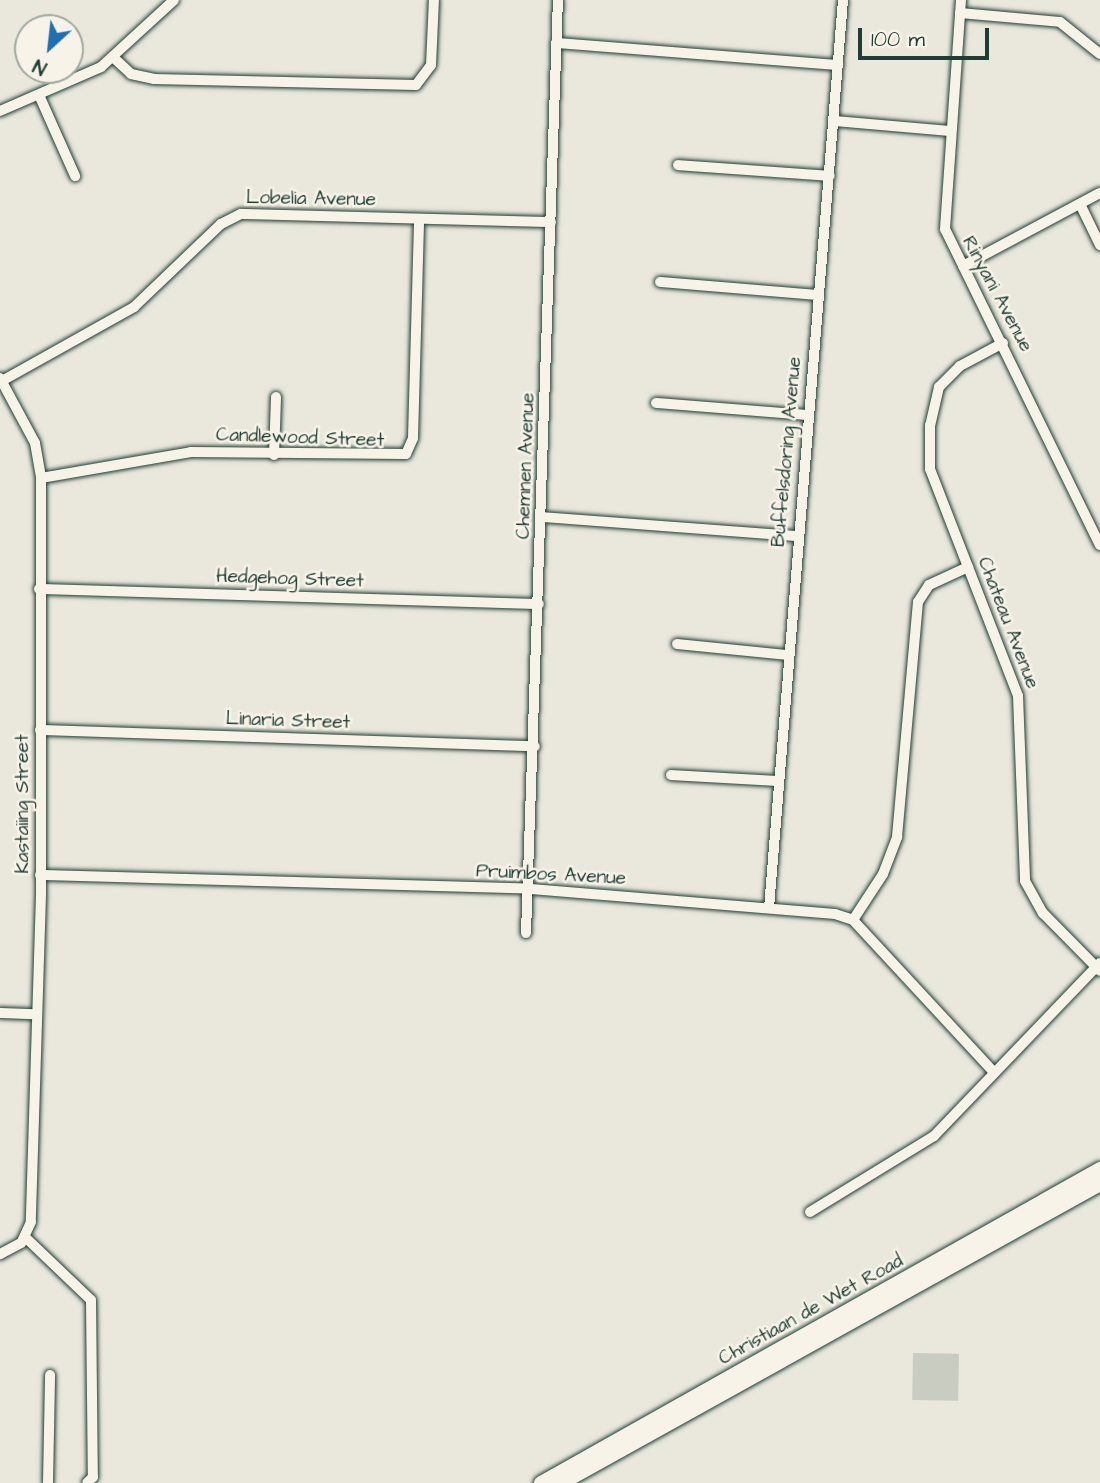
<!DOCTYPE html>
<html>
<head>
<meta charset="utf-8">
<style>
	body { margin:0 }
	#map { position:relative; width:1100px; height:1483px; overflow:hidden; background:#eae8dd; font-family:"Architects Daughter",sans-serif }
	div>[style] { position:absolute }
	.green>* { inset:0; background:#c8ccc1; transform-origin:0 0 }
	.roads { filter:drop-shadow(0 0 2px #1f3d34) drop-shadow(0 0 2px #1f3d34) }
	.minor>* { height:10px; margin:-5px; padding:0 5px; transform-origin:5px; border-radius:5px; background:#f7f3e8 }
	.major>* { height:14px; margin:-7px; padding:0 7px; transform-origin:7px; border-radius:7px; background:#f7f3e8 }
	span { translate:-50% -50%; white-space:nowrap; text-align:center; line-height:1.15; -webkit-text-stroke:5px #f7f3e8; paint-order:stroke }
	.street-label { font-size:19px; color:#1f3d34 }
	.north { position:absolute; left:14px; top:14px; width:70px; height:70px; box-sizing:border-box; background:#f7f3e8; border:2px solid #a1aaa0; border-radius:50%; rotate:207deg; font-size:19px; font-weight:700; line-height:28px; text-align:center; color:#1f3d34 }
	.north::after { content:''; display:block; margin:auto; width:24px; height:32px; background:#1f6fb2; clip-path:polygon(50% 0,100% 100%,50% 72%,0 100%) }
	.scale { position:absolute; left:858px; top:28px; width:131px; height:32px; box-sizing:border-box; border:4px solid #1f3d34; border-top:0; padding-left:9px; font-size:21px; line-height:24px; white-space:nowrap; color:#1f3d34; -webkit-text-stroke:5px #f7f3e8; paint-order:stroke }
</style>
</head>
<body>
<div id="map">
	<div class="green">
		<div style="left:913px;top:1353px;width:46px;height:47px;rotate:1deg"></div>
	</div>
	<div class="roads">
		<div class="minor">
			<div style="left:961px;top:0;width:230px;rotate:94deg"></div>
			<div style="left:945px;top:229px;width:352px;rotate:63.9deg"></div>
			<div style="left:960px;top:13px;width:100px;rotate:5.1deg"></div>
			<div style="left:1060px;top:22px;width:51px;rotate:38.7deg"></div>
			<div style="left:556px;top:43px;width:283px;rotate:4.5deg"></div>
			<div style="left:114px;top:58px;width:23px;rotate:43deg"></div>
			<div style="left:131px;top:74px;width:24px;rotate:12deg"></div>
			<div style="left:154px;top:79px;width:262px;rotate:1.3deg"></div>
			<div style="left:416px;top:85px;width:25px;rotate:-53deg"></div>
			<div style="left:431px;top:65px;width:65px;rotate:-87.4deg"></div>
			<div style="left:39px;top:95px;width:89px;rotate:66deg"></div>
			<div style="left:0;top:111px;width:110px;rotate:-23.5deg"></div>
			<div style="left:101px;top:67px;width:99px;rotate:-42.5deg"></div>
			<div style="left:834px;top:121px;width:117px;rotate:4.9deg"></div>
			<div style="left:678px;top:165px;width:152px;rotate:4.1deg"></div>
			<div style="left:1080px;top:204px;width:46px;rotate:64deg"></div>
			<div style="left:963px;top:266px;width:155px;rotate:-28.1deg"></div>
			<div style="left:660px;top:282px;width:159px;rotate:4.7deg"></div>
			<div style="left:1003px;top:343px;width:49px;rotate:151.9deg"></div>
			<div style="left:960px;top:366px;width:30px;rotate:135deg"></div>
			<div style="left:939px;top:387px;width:39px;rotate:103deg"></div>
			<div style="left:930px;top:425px;width:44px;rotate:90deg"></div>
			<div style="left:930px;top:469px;width:243px;rotate:68.8deg"></div>
			<div style="left:1018px;top:696px;width:185px;rotate:87.8deg"></div>
			<div style="left:1025px;top:881px;width:37px;rotate:61deg"></div>
			<div style="left:1043px;top:913px;width:81px;rotate:45.5deg"></div>
			<div style="left:0;top:378px;width:74px;rotate:61.7deg"></div>
			<div style="left:35px;top:443px;width:36px;rotate:80deg"></div>
			<div style="left:41px;top:478px;width:417px;rotate:90deg"></div>
			<div style="left:41px;top:895px;width:327px;rotate:91.8deg"></div>
			<div style="left:31px;top:1222px;width:23px;rotate:115deg"></div>
			<div style="left:21px;top:1243px;width:24px;rotate:152deg"></div>
			<div style="left:0;top:382px;width:154px;rotate:-29.2deg"></div>
			<div style="left:134px;top:307px;width:120px;rotate:-43.7deg"></div>
			<div style="left:221px;top:224px;width:22px;rotate:-27deg"></div>
			<div style="left:241px;top:214px;width:310px;rotate:1.5deg"></div>
			<div style="left:656px;top:403px;width:153px;rotate:4.5deg"></div>
			<div style="left:274px;top:455px;width:58px;rotate:-88deg"></div>
			<div style="left:41px;top:478px;width:152px;rotate:-9.8deg"></div>
			<div style="left:191px;top:452px;width:215px;rotate:0.5deg"></div>
			<div style="left:406px;top:454px;width:17px;rotate:-66deg"></div>
			<div style="left:413px;top:438px;width:219px;rotate:-88.4deg"></div>
			<div style="left:542px;top:517px;width:256px;rotate:4.3deg"></div>
			<div style="left:39px;top:589px;width:500px;rotate:1.72deg"></div>
			<div style="left:677px;top:644px;width:112px;rotate:5.7deg"></div>
			<div style="left:40px;top:730px;width:495px;rotate:1.9deg"></div>
			<div style="left:671px;top:775px;width:106px;rotate:3.2deg"></div>
			<div style="left:40px;top:875px;width:491px;rotate:1.6deg"></div>
			<div style="left:531px;top:889px;width:305px;rotate:4.7deg"></div>
			<div style="left:835px;top:914px;width:19px;rotate:18deg"></div>
			<div style="left:853px;top:920px;width:206px;rotate:47.2deg"></div>
			<div style="left:769px;top:908px;width:911px;rotate:-85.34deg"></div>
			<div style="left:853px;top:920px;width:55px;rotate:-56.9deg"></div>
			<div style="left:883px;top:874px;width:40px;rotate:-69deg"></div>
			<div style="left:897px;top:837px;width:236px;rotate:-84.9deg"></div>
			<div style="left:918px;top:602px;width:20px;rotate:-57deg"></div>
			<div style="left:929px;top:585px;width:43px;rotate:-24.8deg"></div>
			<div style="left:526px;top:933px;width:934px;rotate:-88.04deg"></div>
			<div style="left:0;top:1013px;width:36px;rotate:2deg"></div>
			<div style="left:810px;top:1212px;width:145px;rotate:-31.5deg"></div>
			<div style="left:934px;top:1136px;width:240px;rotate:-46.2deg"></div>
			<div style="left:25px;top:1237px;width:91px;rotate:43.7deg"></div>
			<div style="left:91px;top:1300px;width:177px;rotate:89.4deg"></div>
			<div style="left:93px;top:1477px;width:8px;rotate:135deg"></div>
			<div style="left:48px;top:1483px;width:108px;rotate:-88.9deg"></div>
		</div>
		<div class="major">
			<div style="left:541px;top:1483px;width:641px;rotate:-29.32deg"></div>
			<div style="left:562px;top:1483px;width:616px;rotate:-29.06deg"></div>
		</div>
	</div>
	<div class="street-label">
		<span style="left:311px;top:199px;rotate:1deg">Lobelia Avenue</span>
		<span style="left:997px;top:294px;rotate:62deg">Rinyani Avenue</span>
		<span style="left:300px;top:438px;rotate:2deg">Candlewood Street</span>
		<span style="left:787px;top:452px;rotate:-85deg">Buffelsdoring Avenue</span>
		<span style="left:526px;top:466px;rotate:-88deg">Chemnen Avenue</span>
		<span style="left:290px;top:579px;rotate:2deg">Hedgehog Street</span>
		<span style="left:1008px;top:623px;rotate:69deg">Chateau Avenue</span>
		<span style="left:288px;top:721px;rotate:2deg">Linaria Street</span>
		<span style="left:23px;top:804px;rotate:-90deg">Kastaiing Street</span>
		<span style="left:551px;top:875px;rotate:3deg">Pruimbos Avenue</span>
		<span style="left:811px;top:1310px;rotate:-29deg">Christiaan de Wet Road</span>
	</div>
	<div class="north">N</div>
	<div class="scale">100 m</div>
</div>
</body>
</html>
